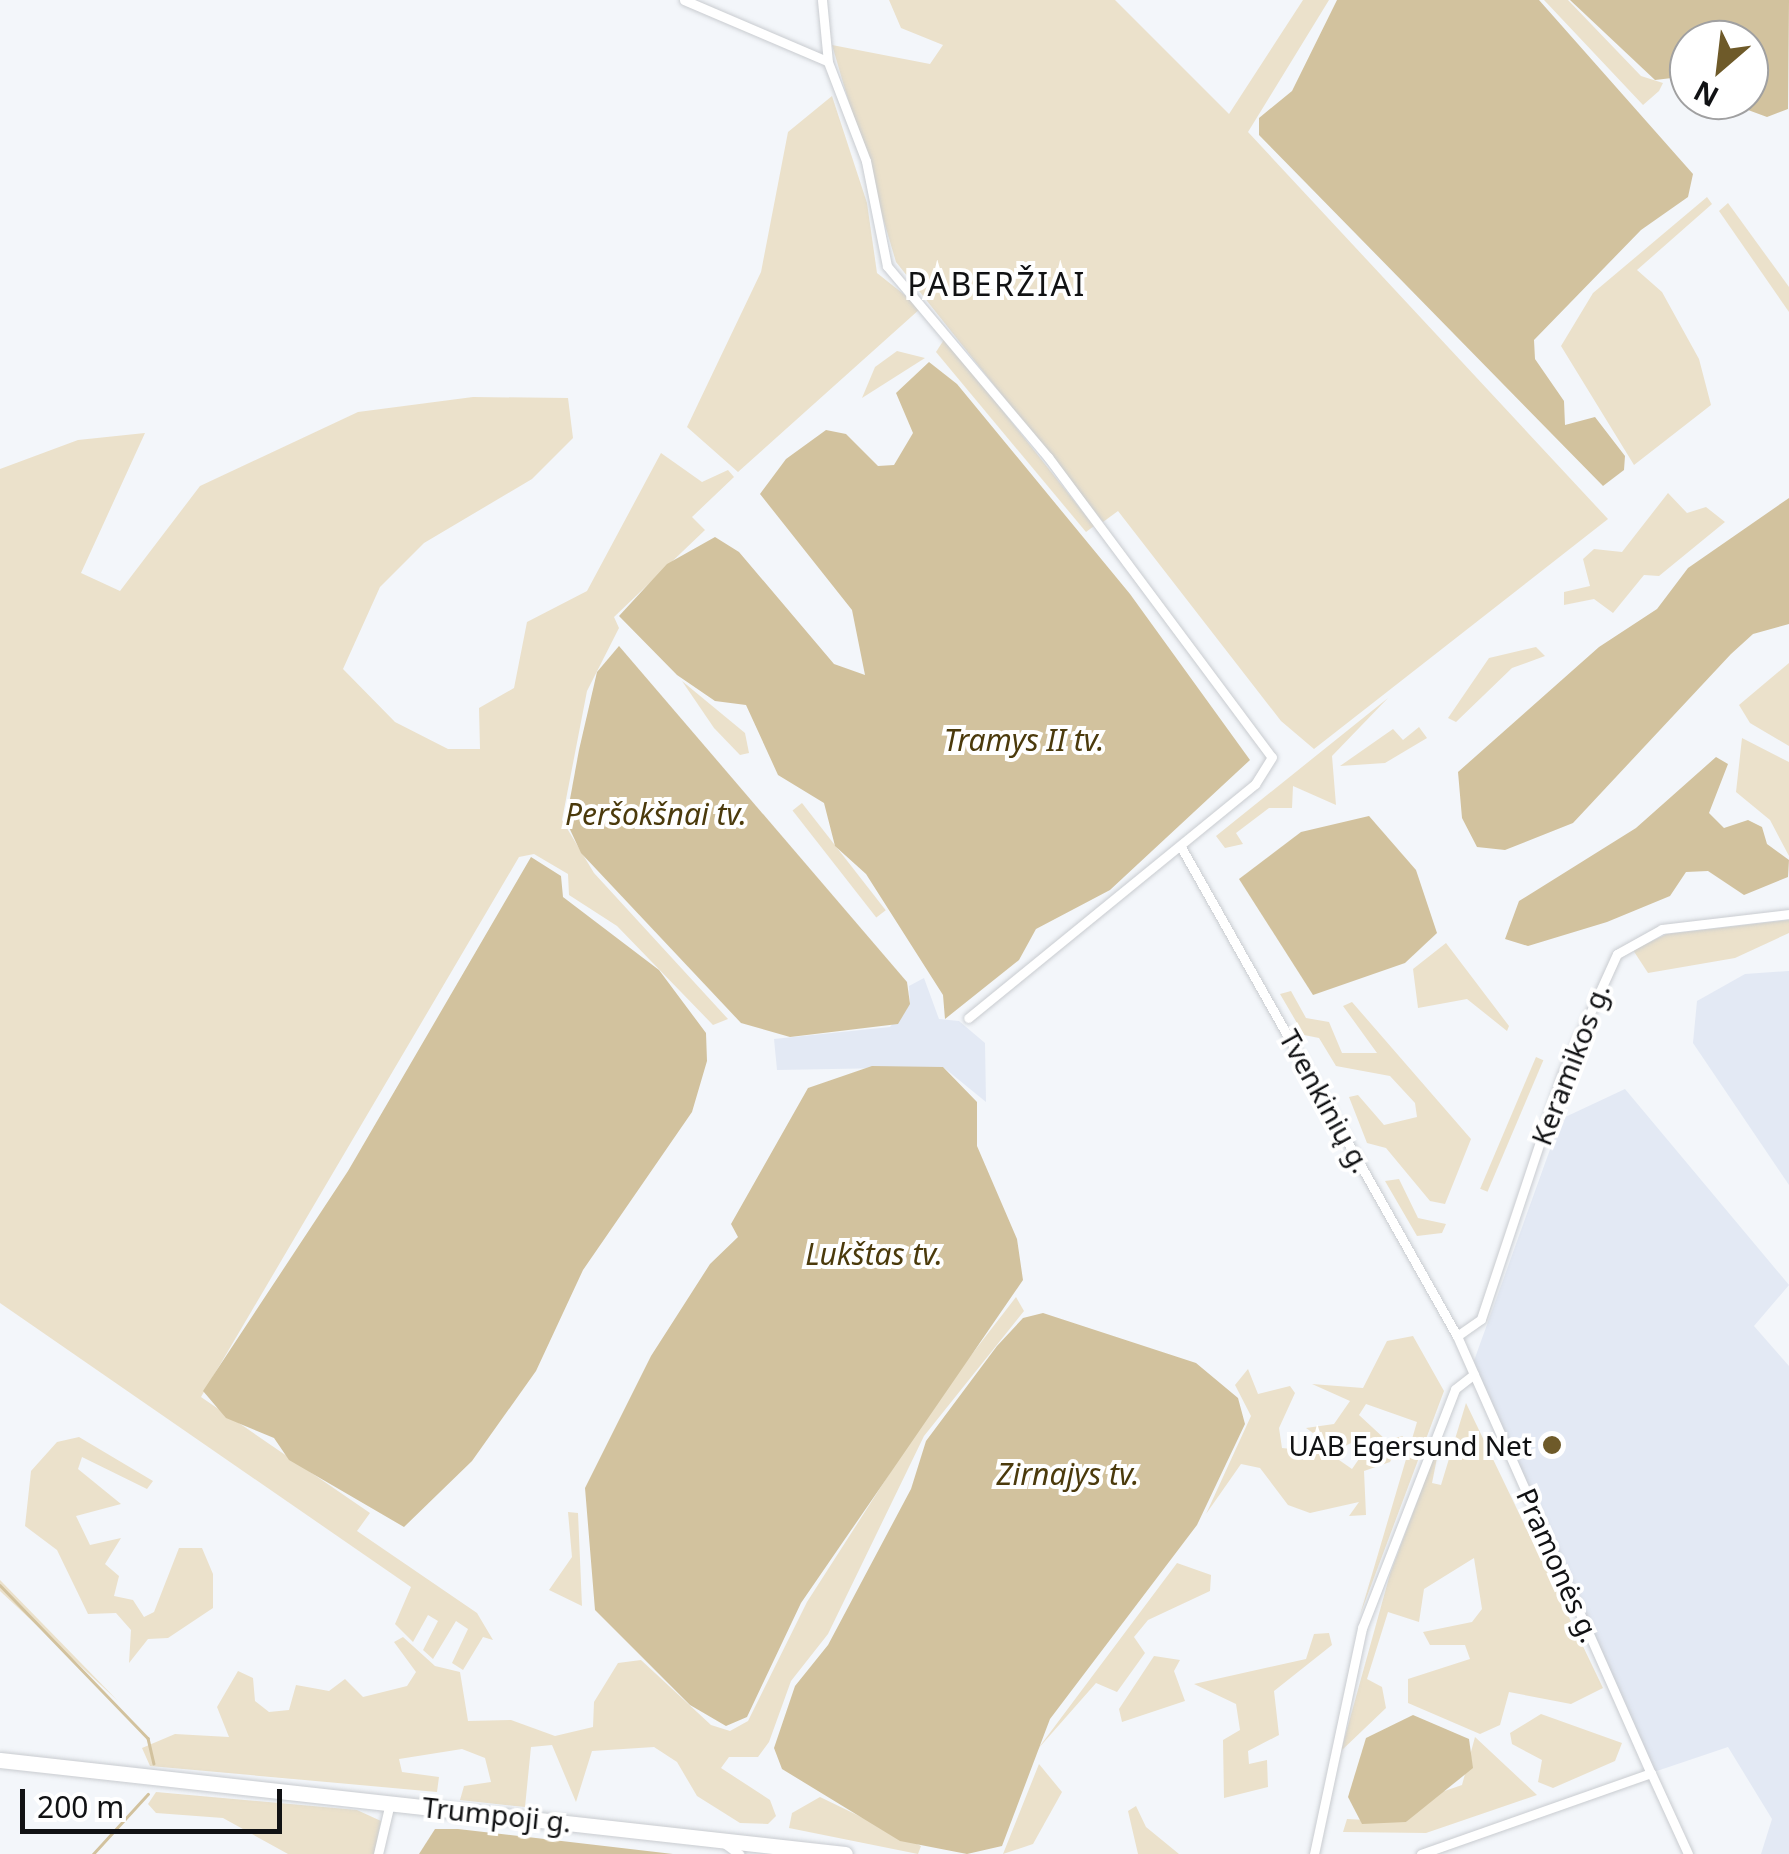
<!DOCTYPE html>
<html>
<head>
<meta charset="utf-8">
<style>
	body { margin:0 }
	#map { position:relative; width:1789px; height:1854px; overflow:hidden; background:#f3f6fa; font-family:"Noto Sans",sans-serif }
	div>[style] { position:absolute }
	.built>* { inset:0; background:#e3e9f4 }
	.green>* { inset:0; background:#ebe1cb; transform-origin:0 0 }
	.water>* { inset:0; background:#d2c29e }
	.stream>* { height:2.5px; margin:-1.25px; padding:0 1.25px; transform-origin:1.25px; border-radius:1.25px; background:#d2c29e }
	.roads { filter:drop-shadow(0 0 2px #c9ccd0) drop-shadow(0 0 2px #c9ccd0) }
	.minor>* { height:9px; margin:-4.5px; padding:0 4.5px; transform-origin:4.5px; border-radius:4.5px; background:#fff }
	.primary>* { height:15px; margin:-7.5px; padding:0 7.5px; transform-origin:7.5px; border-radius:7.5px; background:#fff }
	.dots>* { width:28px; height:28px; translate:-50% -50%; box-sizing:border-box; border:5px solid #fff; border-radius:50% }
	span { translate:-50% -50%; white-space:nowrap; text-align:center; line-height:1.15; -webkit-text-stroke:8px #fff; paint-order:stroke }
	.street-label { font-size:28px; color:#111214 }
	.poi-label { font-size:28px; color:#111214 }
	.right { translate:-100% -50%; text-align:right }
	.water-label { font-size:30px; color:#4b3a0c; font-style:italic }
	.quarter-label { font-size:32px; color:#111214; letter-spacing:2.5px }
	.north { position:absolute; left:1669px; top:20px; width:100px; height:100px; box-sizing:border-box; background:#fff; border:2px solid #a0a0a1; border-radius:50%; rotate:208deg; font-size:28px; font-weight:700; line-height:40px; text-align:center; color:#111214 }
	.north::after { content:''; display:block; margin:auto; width:35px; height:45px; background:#6e5a29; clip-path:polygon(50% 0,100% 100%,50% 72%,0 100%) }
	.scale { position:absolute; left:20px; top:1789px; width:262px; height:45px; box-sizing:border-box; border:5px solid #111214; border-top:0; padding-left:12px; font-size:30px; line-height:35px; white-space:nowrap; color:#111214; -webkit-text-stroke:8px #fff; paint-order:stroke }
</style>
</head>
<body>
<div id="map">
	<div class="built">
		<div style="clip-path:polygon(1789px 971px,1789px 1185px,1693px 1043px,1697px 1001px,1745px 974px)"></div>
		<div style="clip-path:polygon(924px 978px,939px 1019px,959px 1021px,985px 1043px,986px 1102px,943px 1067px,777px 1070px,774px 1039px,890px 1027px,910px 1003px,909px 986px)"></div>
		<div style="clip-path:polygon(1625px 1089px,1789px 1285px,1754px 1326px,1789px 1366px,1789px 1854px,1761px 1854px,1772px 1819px,1728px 1747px,1651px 1773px,1471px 1369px,1561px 1119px)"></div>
	</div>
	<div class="green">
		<div style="clip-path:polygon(889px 0,1115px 0,1229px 114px,1303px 0,1329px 0,1248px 132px,1608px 519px,1314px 749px,1281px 721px,1118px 511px,1103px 522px,896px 262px,832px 45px,930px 64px,943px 45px,901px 28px)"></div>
		<div style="clip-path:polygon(1544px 0,1568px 0,1641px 76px,1663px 83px,1659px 91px,1643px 105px)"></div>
		<div style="clip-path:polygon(832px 96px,867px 203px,877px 273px,921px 308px,738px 472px,687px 427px,761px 272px,788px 132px)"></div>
		<div style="clip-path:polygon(1707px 197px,1712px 204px,1637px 270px,1662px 292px,1699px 359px,1711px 405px,1634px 465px,1561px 346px,1593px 293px)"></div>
		<div style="clip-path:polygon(1728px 203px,1789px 287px,1789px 312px,1719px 211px)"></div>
		<div style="clip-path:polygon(945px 338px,1094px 526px,1086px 532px,936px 352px)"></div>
		<div style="clip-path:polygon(897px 351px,925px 358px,862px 398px,875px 367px)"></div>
		<div style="clip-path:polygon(473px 397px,568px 398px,573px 438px,532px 479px,424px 543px,380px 587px,343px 669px,395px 722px,448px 749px,480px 749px,479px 708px,514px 688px,527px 622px,587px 591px,661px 453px,702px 482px,728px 470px,734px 477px,692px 517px,705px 530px,614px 617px,619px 628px,587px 691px,562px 820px,594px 873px,728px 1019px,713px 1025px,617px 926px,569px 895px,568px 874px,534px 854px,519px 857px,201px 1397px,370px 1513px,357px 1531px,477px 1613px,493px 1640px,483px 1637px,463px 1670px,452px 1663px,468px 1629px,456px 1621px,433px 1659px,423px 1650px,438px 1621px,428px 1615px,413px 1642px,395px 1624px,411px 1587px,0 1303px,0 469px,78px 440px,145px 433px,81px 573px,120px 591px,200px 486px,358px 412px)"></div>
		<div style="clip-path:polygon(1668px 493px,1687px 513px,1706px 507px,1725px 522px,1659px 576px,1644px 575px,1613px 613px,1594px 599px,1564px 605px,1564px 592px,1590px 586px,1583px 559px,1594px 549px,1622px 552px)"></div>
		<div style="clip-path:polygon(1536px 647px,1545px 656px,1512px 668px,1456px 722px,1448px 718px,1489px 658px)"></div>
		<div style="clip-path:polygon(1789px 663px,1789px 746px,1750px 723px,1739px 705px)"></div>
		<div style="clip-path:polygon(682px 681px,745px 733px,749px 753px,740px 755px,714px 728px)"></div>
		<div style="clip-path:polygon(1388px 698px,1332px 756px,1336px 805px,1293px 786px,1292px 808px,1269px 808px,1236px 833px,1243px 844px,1225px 848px,1216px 836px)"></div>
		<div style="clip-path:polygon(1419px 727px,1427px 738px,1385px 763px,1340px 766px,1393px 729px,1403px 740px)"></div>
		<div style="clip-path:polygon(1742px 738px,1789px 762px,1789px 856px,1770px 820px,1736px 792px)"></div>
		<div style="left:802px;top:803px;width:136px;height:12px;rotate:52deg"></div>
		<div style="clip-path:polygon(1789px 920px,1789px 933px,1735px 958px,1648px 973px,1633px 950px,1667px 934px)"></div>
		<div style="clip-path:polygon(1446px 943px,1509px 1026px,1507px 1031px,1467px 999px,1418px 1008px,1413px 969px)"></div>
		<div style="clip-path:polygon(1291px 991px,1306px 1018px,1329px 1022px,1342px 1053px,1377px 1053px,1343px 1006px,1352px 1002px,1471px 1139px,1445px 1204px,1430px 1201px,1386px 1148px,1367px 1143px,1349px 1097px,1358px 1095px,1384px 1125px,1417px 1117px,1415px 1103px,1390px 1076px,1336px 1066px,1319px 1038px,1304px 1035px,1280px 994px)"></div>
		<div style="left:1536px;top:1057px;width:8px;height:143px;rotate:23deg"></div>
		<div style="clip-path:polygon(1399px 1179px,1418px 1218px,1446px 1224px,1442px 1233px,1417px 1236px,1385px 1181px)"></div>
		<div style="clip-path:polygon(1016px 1297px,1024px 1311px,924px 1436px,828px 1634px,791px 1681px,769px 1742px,758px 1757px,729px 1757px,721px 1768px,770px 1800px,776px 1816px,768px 1824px,740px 1823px,697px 1796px,677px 1762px,654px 1747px,592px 1751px,576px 1802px,552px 1745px,531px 1747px,525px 1807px,460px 1800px,464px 1786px,491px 1782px,485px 1758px,462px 1749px,399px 1759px,402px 1772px,439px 1777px,437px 1792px,150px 1766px,142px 1748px,175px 1734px,229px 1737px,217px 1707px,238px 1671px,253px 1678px,255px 1701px,269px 1712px,289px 1710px,296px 1685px,329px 1691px,345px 1679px,363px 1697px,407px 1686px,416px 1672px,394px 1642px,403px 1637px,435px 1666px,460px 1672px,468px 1721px,511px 1720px,555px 1736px,593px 1727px,594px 1702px,618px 1663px,641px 1660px,711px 1725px,730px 1731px,748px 1721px,807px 1602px,938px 1398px)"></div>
		<div style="clip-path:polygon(1413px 1336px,1444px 1391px,1360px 1615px,1417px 1422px,1366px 1404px,1359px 1415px,1386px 1440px,1403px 1436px,1390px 1462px,1364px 1471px,1366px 1515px,1349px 1516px,1359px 1502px,1310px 1513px,1288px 1505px,1260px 1468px,1241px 1464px,1206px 1514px,1251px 1416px,1235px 1385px,1248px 1369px,1258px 1394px,1290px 1386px,1295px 1393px,1279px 1428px,1282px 1448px,1329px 1453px,1352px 1469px,1361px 1456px,1355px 1441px,1337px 1450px,1306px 1428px,1334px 1424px,1350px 1401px,1312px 1384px,1363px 1388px,1387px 1341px)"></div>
		<div style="clip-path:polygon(1466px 1403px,1603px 1688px,1571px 1704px,1509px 1692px,1500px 1725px,1480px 1734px,1408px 1703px,1408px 1679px,1470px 1659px,1465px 1645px,1430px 1645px,1423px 1632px,1472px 1622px,1482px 1609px,1474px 1558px,1424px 1589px,1419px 1622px,1388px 1612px,1367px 1679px,1382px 1687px,1386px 1708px,1341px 1751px,1390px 1574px,1441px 1438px,1432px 1483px,1441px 1485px)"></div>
		<div style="clip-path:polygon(79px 1437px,153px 1481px,147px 1489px,82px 1457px,78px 1469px,121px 1504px,76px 1516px,90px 1545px,121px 1538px,105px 1564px,119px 1576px,114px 1596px,133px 1600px,144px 1617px,154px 1612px,179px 1548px,202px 1548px,213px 1574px,213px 1608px,168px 1638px,148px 1639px,129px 1663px,131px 1630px,116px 1613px,88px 1614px,57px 1550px,25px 1526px,31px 1471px,57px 1442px)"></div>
		<div style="clip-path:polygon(568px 1512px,578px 1513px,582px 1606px,549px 1590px,572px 1557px)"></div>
		<div style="clip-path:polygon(1177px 1563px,1211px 1575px,1210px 1591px,1148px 1620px,1134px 1637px,1145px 1653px,1117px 1692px,1096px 1683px,1037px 1750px)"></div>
		<div style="clip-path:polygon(0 1580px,118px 1701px,0 1591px)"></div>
		<div style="clip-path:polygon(1314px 1634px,1329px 1633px,1332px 1645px,1274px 1691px,1279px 1735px,1248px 1751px,1249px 1764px,1267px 1760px,1268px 1787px,1224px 1798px,1223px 1740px,1240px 1730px,1236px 1704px,1194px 1684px,1306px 1659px)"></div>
		<div style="clip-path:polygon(1154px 1656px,1180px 1660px,1174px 1671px,1185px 1701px,1122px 1722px,1119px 1709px)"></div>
		<div style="clip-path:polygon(1541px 1714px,1622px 1743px,1615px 1761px,1553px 1788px,1538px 1782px,1542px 1760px,1512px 1744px,1510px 1733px)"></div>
		<div style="clip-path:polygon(1475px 1737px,1537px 1795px,1426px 1833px,1343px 1832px,1347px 1819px,1406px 1822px,1427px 1797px,1462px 1785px)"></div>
		<div style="clip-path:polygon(1039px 1764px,1062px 1792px,1033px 1844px,1003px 1854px)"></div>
		<div style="clip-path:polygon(156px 1792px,357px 1810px,381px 1821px,374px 1854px,288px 1854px,223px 1818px,156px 1813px,148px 1804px)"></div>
		<div style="clip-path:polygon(820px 1797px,921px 1846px,918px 1854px,789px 1828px,792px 1813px)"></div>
		<div style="clip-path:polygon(1136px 1806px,1146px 1827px,1179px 1854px,1138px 1854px,1128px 1811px)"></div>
	</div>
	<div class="water">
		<div style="clip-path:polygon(1337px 0,1539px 0,1693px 174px,1688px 197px,1641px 230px,1534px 340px,1535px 359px,1564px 401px,1565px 425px,1595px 417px,1625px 456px,1624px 470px,1603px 486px,1259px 135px,1259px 118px,1292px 91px)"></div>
		<div style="clip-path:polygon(1570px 0,1789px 0,1788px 109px,1767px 117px,1721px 100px,1749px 100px,1749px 40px,1689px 40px,1689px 76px,1655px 80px)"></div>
		<div style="clip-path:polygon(929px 362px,957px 384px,1130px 594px,1250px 760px,1110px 890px,1036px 929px,1019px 960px,945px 1019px,943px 995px,866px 874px,835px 846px,824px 803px,778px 775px,746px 705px,715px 701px,677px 675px,619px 616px,667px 564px,715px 537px,739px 552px,834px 664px,865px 675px,852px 610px,760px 494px,786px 459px,826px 430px,846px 434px,878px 466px,894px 465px,913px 433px,896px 393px)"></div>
		<div style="clip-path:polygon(1789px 498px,1789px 624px,1753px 634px,1731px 654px,1573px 823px,1505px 850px,1477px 847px,1462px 818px,1458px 772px,1599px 647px,1657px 609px,1688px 568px)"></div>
		<div style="clip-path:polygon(619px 646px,907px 982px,910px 1004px,898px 1024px,790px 1037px,741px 1023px,581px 853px,566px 821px,579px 750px,597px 672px)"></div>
		<div style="clip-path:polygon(1716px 757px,1728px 764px,1709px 813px,1724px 828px,1748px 820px,1762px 827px,1767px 844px,1789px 860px,1788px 877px,1744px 895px,1708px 871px,1686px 872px,1670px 896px,1607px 922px,1528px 946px,1505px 939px,1519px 901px,1636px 828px)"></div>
		<div style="clip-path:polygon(1369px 816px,1416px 870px,1437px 933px,1405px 963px,1313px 995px,1239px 879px,1301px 832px)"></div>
		<div style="clip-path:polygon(531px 857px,561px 876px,563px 897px,659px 970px,706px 1033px,707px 1061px,692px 1112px,583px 1270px,536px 1371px,472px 1461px,404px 1527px,289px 1460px,274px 1438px,226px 1418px,203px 1391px,348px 1171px)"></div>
		<div style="clip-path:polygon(872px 1066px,943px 1067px,977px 1102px,977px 1146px,1017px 1239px,1023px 1280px,801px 1603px,747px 1717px,726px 1726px,690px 1705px,595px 1610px,585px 1488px,651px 1356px,710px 1264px,738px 1237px,731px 1224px,808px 1088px)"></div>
		<div style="clip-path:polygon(1043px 1313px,1196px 1363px,1238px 1398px,1245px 1424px,1197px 1525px,1050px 1719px,1002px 1846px,967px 1854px,900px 1841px,782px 1769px,774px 1748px,795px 1686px,828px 1645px,911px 1489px,926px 1441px,997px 1346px,1023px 1318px)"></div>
		<div style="clip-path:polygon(1413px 1715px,1469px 1739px,1473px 1768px,1406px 1822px,1362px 1824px,1348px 1797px,1366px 1738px)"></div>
		<div style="clip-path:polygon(435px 1829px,458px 1829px,673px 1854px,419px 1854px)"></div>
	</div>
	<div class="stream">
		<div style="left:0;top:1585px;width:213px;rotate:46deg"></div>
		<div style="left:148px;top:1738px;width:26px;rotate:77deg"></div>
		<div style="left:93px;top:1854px;width:81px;rotate:-47.5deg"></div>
	</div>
	<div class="roads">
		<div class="minor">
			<div style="left:684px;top:0;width:155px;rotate:23.1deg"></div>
			<div style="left:822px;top:0;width:62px;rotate:84.5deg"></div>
			<div style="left:828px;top:62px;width:106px;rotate:69deg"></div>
			<div style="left:866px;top:161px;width:107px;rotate:78.7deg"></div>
			<div style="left:887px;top:266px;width:250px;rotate:49.9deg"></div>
			<div style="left:1048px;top:457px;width:374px;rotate:53.3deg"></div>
			<div style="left:1272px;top:757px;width:32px;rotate:122deg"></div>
			<div style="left:1255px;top:784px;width:370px;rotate:140.8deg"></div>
			<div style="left:1181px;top:847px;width:562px;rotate:60.56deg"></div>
			<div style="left:1457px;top:1336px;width:478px;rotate:66.1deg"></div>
			<div style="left:1651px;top:1773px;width:244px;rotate:160.6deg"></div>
			<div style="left:1457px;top:1336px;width:29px;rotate:-35deg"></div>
			<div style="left:1481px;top:1319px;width:257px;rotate:-71.6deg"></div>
			<div style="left:1562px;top:1075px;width:133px;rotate:-65.6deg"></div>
			<div style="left:1617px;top:954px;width:51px;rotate:-29.1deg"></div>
			<div style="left:1662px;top:929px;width:128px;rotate:-6.7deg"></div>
			<div style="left:1651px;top:1773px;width:89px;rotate:65.4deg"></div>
			<div style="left:724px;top:1843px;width:19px;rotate:36deg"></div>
			<div style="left:378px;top:1854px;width:52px;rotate:-76.8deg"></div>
			<div style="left:1314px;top:1854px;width:231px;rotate:-78deg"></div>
			<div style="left:1362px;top:1628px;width:256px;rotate:-68.7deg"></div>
			<div style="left:1455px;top:1389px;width:24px;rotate:-38deg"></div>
		</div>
		<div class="primary">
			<div style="left:0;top:1760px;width:850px;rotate:6.35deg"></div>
		</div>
	</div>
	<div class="dots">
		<div style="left:1552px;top:1445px;background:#6e5a29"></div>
	</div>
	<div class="street-label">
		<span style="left:1570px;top:1064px;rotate:-69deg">Keramikos g.</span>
		<span style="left:1326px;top:1101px;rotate:61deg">Tvenkinių g.</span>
		<span style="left:1559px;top:1565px;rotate:66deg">Pramonės g.</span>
		<span style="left:497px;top:1814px;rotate:6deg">Trumpoji g.</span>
	</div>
	<div class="poi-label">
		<span class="right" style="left:1532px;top:1445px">UAB Egersund Net</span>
	</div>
	<div class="water-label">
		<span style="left:1024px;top:740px">Tramys II tv.</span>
		<span style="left:656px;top:814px">Peršokšnai tv.</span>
		<span style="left:874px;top:1254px">Lukštas tv.</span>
		<span style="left:1068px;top:1474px">Zirnajys tv.</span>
	</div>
	<div class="quarter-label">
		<span style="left:997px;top:284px">PABERŽIAI</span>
	</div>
	<div class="north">N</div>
	<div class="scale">200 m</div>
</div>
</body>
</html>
